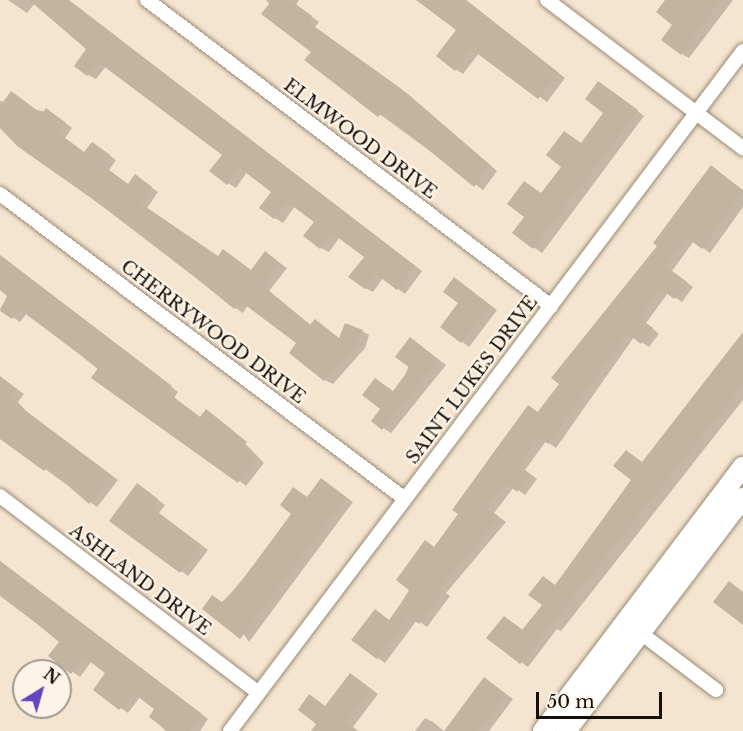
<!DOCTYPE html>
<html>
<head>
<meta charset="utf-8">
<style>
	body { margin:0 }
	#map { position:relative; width:743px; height:731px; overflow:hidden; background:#f5e5d0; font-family:"Libre Baskerville",serif }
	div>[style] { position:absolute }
	.shadow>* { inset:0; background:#0003 }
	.building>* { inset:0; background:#c3b49f }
	.roads { filter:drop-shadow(0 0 2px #988a76) drop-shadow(0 0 2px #988a76) }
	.street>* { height:14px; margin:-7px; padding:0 7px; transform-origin:7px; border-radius:7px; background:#fff }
	.secondary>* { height:20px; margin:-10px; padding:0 10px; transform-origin:10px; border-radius:10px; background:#fff }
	span { translate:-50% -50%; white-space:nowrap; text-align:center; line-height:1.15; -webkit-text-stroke:4.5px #fdf4e7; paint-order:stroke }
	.street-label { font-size:18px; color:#151009 }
	.north { position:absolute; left:12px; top:659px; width:60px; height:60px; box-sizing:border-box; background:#fdf4e7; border:2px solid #a0998e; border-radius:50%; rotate:37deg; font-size:16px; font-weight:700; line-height:24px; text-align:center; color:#151009 }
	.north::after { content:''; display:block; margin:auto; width:21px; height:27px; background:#6146be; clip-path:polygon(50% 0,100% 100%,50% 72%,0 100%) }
	.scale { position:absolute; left:536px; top:692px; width:126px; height:27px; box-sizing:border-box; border:3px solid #151009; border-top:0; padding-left:8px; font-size:18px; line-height:21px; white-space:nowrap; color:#151009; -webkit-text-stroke:4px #fdf4e7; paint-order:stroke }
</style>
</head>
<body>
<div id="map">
	<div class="shadow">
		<div style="clip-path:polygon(8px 0,69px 0,422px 271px,405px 294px,383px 278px,373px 292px,365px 288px,366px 256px,340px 237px,329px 252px,321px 248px,305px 236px,316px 222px,295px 206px,283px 223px,275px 218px,261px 208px,273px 191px,247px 172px,236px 188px,228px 183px,224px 154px,106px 66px,96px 79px,88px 75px,76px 66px,88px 49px,35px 3px,27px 13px)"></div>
		<div style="clip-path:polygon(266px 0,299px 0,296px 5px,319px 22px,315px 27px,408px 94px,497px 171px,483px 190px,306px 60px,313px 52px)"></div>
		<div style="clip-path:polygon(430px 0,466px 0,565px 78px,547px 102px,479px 53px,463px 74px,455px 69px,458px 30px)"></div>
		<div style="clip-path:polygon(667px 0,733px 0,689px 58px,682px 54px)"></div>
		<div style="clip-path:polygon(606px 87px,644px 116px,542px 253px,514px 233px,606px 113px)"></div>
		<div style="clip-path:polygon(0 101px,54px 114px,72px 128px,65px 138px,85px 153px,100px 148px,116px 160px,109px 170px,129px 185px,143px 181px,158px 192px,147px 208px,218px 258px,252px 271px,273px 258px,287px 268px,269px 291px,312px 326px,315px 321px,340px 339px,362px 331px,369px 335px,365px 348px,333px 384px,325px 380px,298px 343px,248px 305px,243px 313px,235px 308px,0 128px)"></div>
		<div style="clip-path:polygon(719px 172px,743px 190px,743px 207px,710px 253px,694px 241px,672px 271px,693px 287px,682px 302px,668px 293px,646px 323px,659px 334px,649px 347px,634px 337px,556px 448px,546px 441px,525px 470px,537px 479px,525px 495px,514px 487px,494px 513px,506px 522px,446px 593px,450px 596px,427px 627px,417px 620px,385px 663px,378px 658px,375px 610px,390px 621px,435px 548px)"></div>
		<div style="clip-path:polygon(0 255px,178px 392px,174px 398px,201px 418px,214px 416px,230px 428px,264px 463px,246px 486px,27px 313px,20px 322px,0 309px,9px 295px,0 289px)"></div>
		<div style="clip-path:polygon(462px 284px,497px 310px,469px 347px,442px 327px,460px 303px)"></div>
		<div style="clip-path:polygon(743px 335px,743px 400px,561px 631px,557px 629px,528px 667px,521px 662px,512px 622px,524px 631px)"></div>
		<div style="clip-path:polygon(418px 344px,446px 365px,391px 433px,383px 428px)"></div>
		<div style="clip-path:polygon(0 378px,24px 394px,18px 402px,26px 411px,118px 480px,97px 507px,0 436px)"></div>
		<div style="clip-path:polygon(329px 485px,353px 502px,249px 642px,223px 603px,308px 499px)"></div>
		<div style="clip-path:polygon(145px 490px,165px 505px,159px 513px,208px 550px,188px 576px,111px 520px)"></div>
		<div style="clip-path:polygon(0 561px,208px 719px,200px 731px,166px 731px,151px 717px,156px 709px,140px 697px,128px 713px,95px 690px,108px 673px,92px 661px,80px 677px,50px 656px,61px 642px,0 596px)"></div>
		<div style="clip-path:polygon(358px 679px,378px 694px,353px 727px,358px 731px,313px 731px,326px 707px)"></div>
		<div style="clip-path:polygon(492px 684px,513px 699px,489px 731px,445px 731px)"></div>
		<div style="clip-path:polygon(425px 718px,433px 722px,444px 731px,415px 731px)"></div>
	</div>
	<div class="building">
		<div style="clip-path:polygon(29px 0,68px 0,415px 266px,397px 290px,376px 274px,365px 289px,348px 277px,364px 257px,332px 233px,320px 249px,303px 236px,314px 222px,287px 202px,274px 219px,259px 208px,271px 192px,240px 168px,227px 185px,209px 171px,222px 155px,98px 62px,87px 76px,74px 66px,86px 49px)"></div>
		<div style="clip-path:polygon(272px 0,290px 0,312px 16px,308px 22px,400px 88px,490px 165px,474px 187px,382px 112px,378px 117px,304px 60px,311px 52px,261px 14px)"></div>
		<div style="clip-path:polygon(416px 0,466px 0,559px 73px,538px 99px,471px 49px,455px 71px,436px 56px,456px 30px)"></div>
		<div style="clip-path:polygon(665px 0,720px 0,681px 55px,661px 40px,672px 25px,656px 12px)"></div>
		<div style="clip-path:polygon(598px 81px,638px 110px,533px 249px,512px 233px,524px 217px,507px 204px,524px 181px,541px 193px,561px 167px,546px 155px,564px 131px,581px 143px,603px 113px,585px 99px)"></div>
		<div style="clip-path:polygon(11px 91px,42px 114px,46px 108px,66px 123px,58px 133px,84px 152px,92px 142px,110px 155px,102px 165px,128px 184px,135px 174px,152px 187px,140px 203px,218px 256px,223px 249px,251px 270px,265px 251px,280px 263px,263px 286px,310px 325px,315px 319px,339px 338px,345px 323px,363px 330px,357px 344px,324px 381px,289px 353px,296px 343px,240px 301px,234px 309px,145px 236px,17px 146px,0 128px,0 106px)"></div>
		<div style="clip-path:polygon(711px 165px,743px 191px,702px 249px,686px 237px,665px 266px,687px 282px,674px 299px,661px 289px,639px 318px,653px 328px,641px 344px,627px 333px,548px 444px,538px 437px,518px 465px,530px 474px,517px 492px,506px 483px,487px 508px,499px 517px,440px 588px,443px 591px,419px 624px,409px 616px,377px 659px,351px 640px,375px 609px,389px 620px,410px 591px,396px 580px,425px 540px,434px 547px,458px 514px,452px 510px,528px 405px,539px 413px,560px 385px,551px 378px,657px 246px,653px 243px)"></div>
		<div style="clip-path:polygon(0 255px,172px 386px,167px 392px,200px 417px,206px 409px,247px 442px,243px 447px,257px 457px,238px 483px,91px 378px,98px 368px,19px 309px,12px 319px,0 311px,7px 296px,0 290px)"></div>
		<div style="clip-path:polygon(454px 277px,490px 305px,461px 343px,440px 327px,458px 303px,443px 292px)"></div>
		<div style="clip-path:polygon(743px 332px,743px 385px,520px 664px,486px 638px,504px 616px,522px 630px,542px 605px,528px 595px,543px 576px,555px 585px,631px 480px,613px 466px,626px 450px,642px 462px)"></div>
		<div style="clip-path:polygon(410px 337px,439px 360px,382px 430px,371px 421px,380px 409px,362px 395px,375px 378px,393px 391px,410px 368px,395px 357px)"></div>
		<div style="clip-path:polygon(0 376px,17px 389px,11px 397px,18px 405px,111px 475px,89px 504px,47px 467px,44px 471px,0 439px)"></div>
		<div style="clip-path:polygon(321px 478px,346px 497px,240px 639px,202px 609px,212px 595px,222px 602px,238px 586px,291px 514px,280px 505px,293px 487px,307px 497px)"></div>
		<div style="clip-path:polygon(137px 483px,158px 499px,152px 508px,201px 545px,180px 573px,109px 521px)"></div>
		<div style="clip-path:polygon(0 561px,202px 714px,189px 731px,168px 731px,149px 717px,154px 709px,133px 693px,119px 710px,93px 690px,105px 673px,84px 657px,71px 674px,48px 656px,59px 642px,0 593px)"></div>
		<div style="clip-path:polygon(729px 581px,743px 592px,743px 625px,713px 602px)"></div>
		<div style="clip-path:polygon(350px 673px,371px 689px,346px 722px,358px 731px,311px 731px,316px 724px,298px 710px,309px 694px,325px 706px)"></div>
		<div style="clip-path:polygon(484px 677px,506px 694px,478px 731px,444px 731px)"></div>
	</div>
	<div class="roads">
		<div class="street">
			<div style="left:147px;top:0;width:507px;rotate:37.14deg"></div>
			<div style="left:547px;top:0;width:246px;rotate:37.1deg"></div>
			<div style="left:0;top:194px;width:507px;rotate:36.98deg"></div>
			<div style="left:0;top:496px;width:325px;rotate:37.3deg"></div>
			<div style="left:634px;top:628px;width:103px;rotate:37.1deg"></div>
			<div style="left:230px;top:731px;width:852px;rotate:-52.97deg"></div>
		</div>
		<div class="secondary">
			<div style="left:543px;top:731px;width:331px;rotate:-52.9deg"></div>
			<div style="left:566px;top:731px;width:293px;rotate:-52.8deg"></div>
		</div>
	</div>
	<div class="street-label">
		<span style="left:360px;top:139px;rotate:37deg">ELMWOOD DRIVE</span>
		<span style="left:213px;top:332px;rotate:37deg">CHERRYWOOD DRIVE</span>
		<span style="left:472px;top:380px;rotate:-53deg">SAINT LUKES DRIVE</span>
		<span style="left:140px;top:580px;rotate:37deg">ASHLAND DRIVE</span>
	</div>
	<div class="north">N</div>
	<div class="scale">50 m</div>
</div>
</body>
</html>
